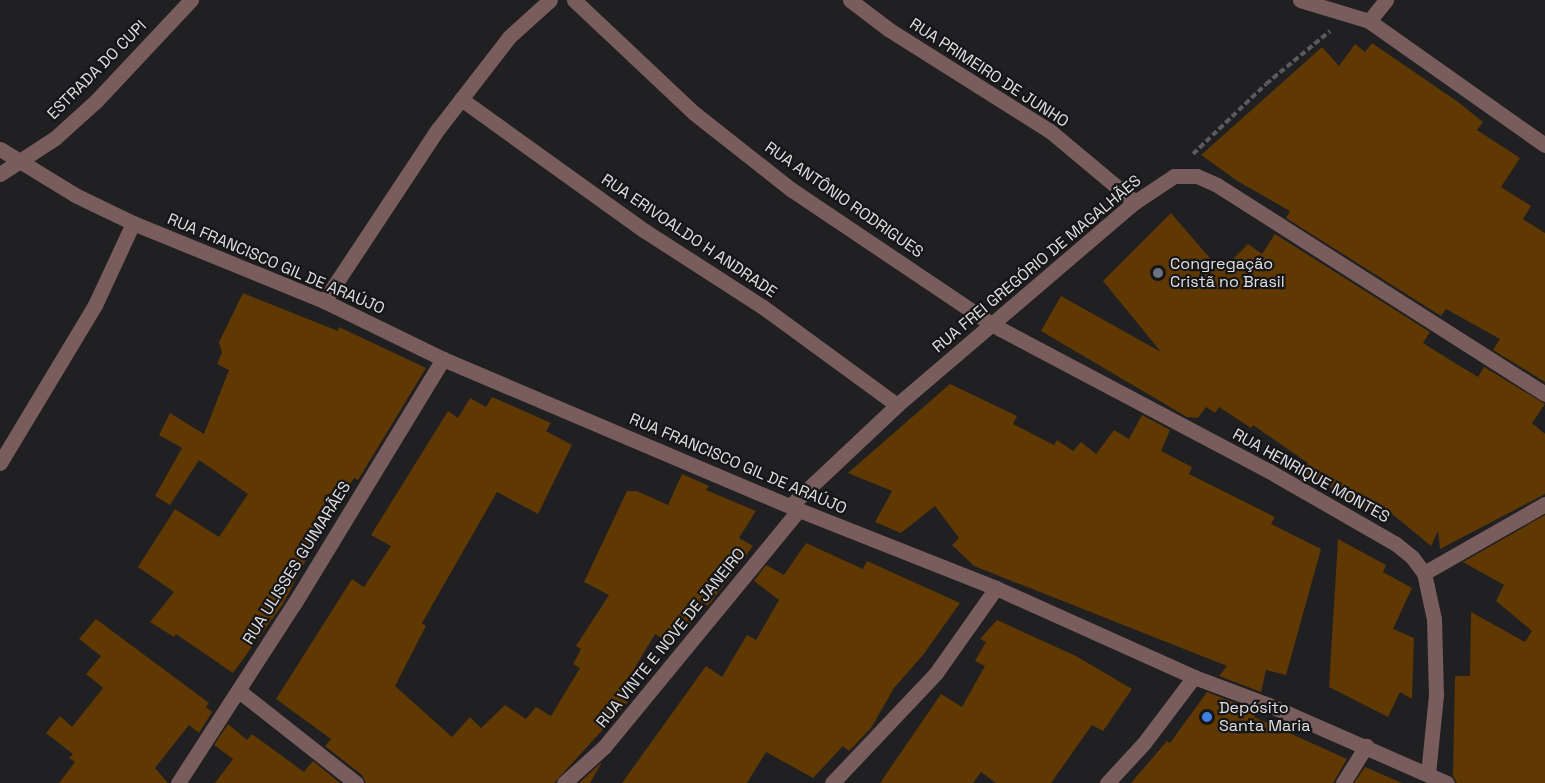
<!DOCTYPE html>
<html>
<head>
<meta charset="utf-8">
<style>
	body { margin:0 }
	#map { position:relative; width:1545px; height:783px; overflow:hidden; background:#201f22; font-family:"Space Grotesk",sans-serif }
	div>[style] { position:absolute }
	.building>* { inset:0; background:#5f3802 }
	.path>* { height:4px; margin-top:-2px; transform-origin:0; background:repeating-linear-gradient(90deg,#5a5a5c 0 6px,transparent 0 9px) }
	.minor>* { height:15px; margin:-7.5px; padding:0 7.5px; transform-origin:7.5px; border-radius:7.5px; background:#795d5c }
	.dots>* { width:16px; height:16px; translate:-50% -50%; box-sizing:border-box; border:3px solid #161618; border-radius:50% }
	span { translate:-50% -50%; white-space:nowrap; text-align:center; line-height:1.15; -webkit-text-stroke:4.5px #161618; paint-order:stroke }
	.street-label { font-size:16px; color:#e0e0e2 }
	.poi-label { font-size:16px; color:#e0e0e2 }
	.left { translate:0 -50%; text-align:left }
</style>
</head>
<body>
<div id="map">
	<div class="building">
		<div style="clip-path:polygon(1372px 43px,1458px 102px,1483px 122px,1477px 130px,1520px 158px,1501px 187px,1531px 206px,1523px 219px,1545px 233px,1545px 382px,1493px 350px,1500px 339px,1446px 309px,1441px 316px,1286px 218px,1290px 211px,1239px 182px,1201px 155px,1322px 47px,1339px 66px,1355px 44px,1365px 52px)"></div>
		<div style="clip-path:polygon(1171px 213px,1221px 271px,1248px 244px,1262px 254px,1275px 234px,1430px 332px,1423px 343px,1450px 360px,1478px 377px,1484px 367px,1545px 404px,1532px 423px,1545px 434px,1545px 494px,1440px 549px,1438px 531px,1431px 546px,1391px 513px,1386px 519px,1301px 471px,1308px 463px,1253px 425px,1251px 428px,1219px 407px,1215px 413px,1206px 407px,1198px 418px,1187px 417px,1041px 331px,1061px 296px,1161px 352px,1103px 281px)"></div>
		<div style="clip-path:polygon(243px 293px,338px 331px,339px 327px,426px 368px,358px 480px,354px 478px,309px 543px,313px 546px,283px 604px,233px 673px,176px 634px,174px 637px,150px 622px,174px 592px,138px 567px,175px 509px,219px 537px,248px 494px,199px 460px,170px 505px,155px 496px,182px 448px,159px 435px,170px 413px,204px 434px,229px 370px,217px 364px,222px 353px,219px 342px)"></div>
		<div style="clip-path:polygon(950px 384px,1017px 416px,1013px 424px,1054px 445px,1057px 440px,1073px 451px,1081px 442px,1096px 454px,1114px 430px,1129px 439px,1142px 415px,1170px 430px,1161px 451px,1192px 467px,1189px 474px,1275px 517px,1271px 524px,1321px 549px,1286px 675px,1266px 670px,1261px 692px,1219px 676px,1227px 666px,974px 566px,952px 545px,959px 538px,935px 506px,901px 533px,875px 522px,892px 491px,848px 473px)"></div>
		<div style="clip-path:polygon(492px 397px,551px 423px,546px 431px,572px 445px,538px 514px,497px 492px,422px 623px,426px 626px,395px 686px,452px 737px,470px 717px,481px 728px,505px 705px,526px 719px,536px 707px,551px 716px,580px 668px,573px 664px,581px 649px,576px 646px,609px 595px,584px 582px,627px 491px,637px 491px,668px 505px,682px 474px,709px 486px,706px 490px,756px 511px,739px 538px,753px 546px,708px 606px,703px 603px,691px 624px,683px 619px,670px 643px,655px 634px,618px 696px,628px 702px,554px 783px,366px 783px,362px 775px,325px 746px,331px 739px,276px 699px,352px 579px,364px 587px,391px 546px,371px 535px,448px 411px,458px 418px,470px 398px,486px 407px)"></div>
		<div style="clip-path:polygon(1545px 515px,1545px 783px,1457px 783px,1453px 776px,1455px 676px,1470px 676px,1471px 612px,1525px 642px,1532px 631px,1496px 601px,1504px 585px,1463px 562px)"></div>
		<div style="clip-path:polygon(1338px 539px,1386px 565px,1383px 572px,1412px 588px,1393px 629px,1414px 638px,1412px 699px,1400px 692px,1388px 717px,1329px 687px)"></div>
		<div style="clip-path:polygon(806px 543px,863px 569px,867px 561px,960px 603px,923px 655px,894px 688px,871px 728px,849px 751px,843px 746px,813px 778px,766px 752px,747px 783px,622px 783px,706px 666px,722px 677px,747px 635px,756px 640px,779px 600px,754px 581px,766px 565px,784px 575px)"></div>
		<div style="clip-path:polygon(96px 619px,209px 703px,206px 707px,212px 712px,199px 733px,189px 725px,155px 768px,168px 783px,59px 783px,75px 762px,69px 758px,73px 754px,46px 733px,60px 716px,72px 727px,103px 688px,86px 674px,101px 656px,79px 639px)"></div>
		<div style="clip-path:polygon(997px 620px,1076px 656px,1132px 689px,1103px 731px,1092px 725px,1051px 783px,996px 783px,981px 772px,973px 783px,880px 783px,941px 694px,962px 707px,985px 666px,975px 661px,986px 642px,980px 639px)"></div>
		<div style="clip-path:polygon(1207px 692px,1256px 711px,1254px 717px,1347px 759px,1333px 783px,1131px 783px,1167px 741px,1170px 743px)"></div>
		<div style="clip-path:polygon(228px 724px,247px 740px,252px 734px,304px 772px,313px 761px,340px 783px,215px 783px,233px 759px,214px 745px)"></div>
		<div style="clip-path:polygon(602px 762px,590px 783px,579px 783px)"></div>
		<div style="clip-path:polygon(1365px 767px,1402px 783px,1354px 783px)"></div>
	</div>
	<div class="path">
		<div style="left:1193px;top:154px;width:101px;rotate:-43.8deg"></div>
		<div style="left:1266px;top:84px;width:83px;rotate:-39.6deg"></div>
	</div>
	<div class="minor">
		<div style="left:574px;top:0;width:165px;rotate:43.3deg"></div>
		<div style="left:694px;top:113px;width:125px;rotate:38.2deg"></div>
		<div style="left:792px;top:190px;width:242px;rotate:33.9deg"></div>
		<div style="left:993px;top:325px;width:312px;rotate:27.9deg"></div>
		<div style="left:1269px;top:471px;width:146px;rotate:29.9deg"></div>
		<div style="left:1396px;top:544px;width:21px;rotate:39deg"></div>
		<div style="left:1412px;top:557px;width:20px;rotate:53deg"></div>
		<div style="left:1424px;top:573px;width:47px;rotate:77.7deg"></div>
		<div style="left:1434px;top:619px;width:76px;rotate:88.5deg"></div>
		<div style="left:1436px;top:695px;width:79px;rotate:95.8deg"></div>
		<div style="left:850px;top:0;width:48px;rotate:37.3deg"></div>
		<div style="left:888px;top:29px;width:191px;rotate:32.2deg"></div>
		<div style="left:1050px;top:131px;width:111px;rotate:39.9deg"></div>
		<div style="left:1300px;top:0;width:72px;rotate:16.9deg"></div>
		<div style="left:1369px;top:21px;width:215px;rotate:35.2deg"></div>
		<div style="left:1369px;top:21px;width:27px;rotate:-51deg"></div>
		<div style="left:461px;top:99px;width:226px;rotate:35.7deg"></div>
		<div style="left:645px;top:231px;width:140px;rotate:32.8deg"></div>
		<div style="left:763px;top:307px;width:166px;rotate:36.2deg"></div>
		<div style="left:0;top:149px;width:88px;rotate:31.5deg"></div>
		<div style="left:75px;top:195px;width:64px;rotate:25.8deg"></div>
		<div style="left:133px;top:223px;width:206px;rotate:22.2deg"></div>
		<div style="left:324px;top:301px;width:132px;rotate:26deg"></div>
		<div style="left:443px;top:359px;width:387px;rotate:23deg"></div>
		<div style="left:799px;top:510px;width:212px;rotate:21.6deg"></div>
		<div style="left:996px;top:588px;width:217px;rotate:24.2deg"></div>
		<div style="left:1194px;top:677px;width:80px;rotate:20.5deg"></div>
		<div style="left:1269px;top:705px;width:194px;rotate:23.7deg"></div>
		<div style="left:0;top:174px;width:66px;rotate:-33.2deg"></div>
		<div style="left:55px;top:138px;width:55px;rotate:-42.1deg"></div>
		<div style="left:96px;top:101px;width:139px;rotate:-46.8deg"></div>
		<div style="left:324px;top:301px;width:206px;rotate:-56.5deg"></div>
		<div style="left:438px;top:129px;width:116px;rotate:-52.3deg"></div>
		<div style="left:509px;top:37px;width:55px;rotate:-42.1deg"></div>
		<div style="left:0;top:463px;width:184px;rotate:-59deg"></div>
		<div style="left:95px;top:305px;width:90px;rotate:-65.1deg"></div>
		<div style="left:790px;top:506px;width:147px;rotate:-43.3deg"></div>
		<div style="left:897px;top:405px;width:313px;rotate:-40.5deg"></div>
		<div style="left:1135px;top:202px;width:47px;rotate:-33.7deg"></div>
		<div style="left:1174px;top:176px;width:23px"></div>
		<div style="left:1197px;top:176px;width:22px;rotate:24deg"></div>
		<div style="left:1217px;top:185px;width:389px;rotate:32.5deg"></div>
		<div style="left:1424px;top:573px;width:139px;rotate:-29.7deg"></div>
		<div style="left:239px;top:691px;width:149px;rotate:38.2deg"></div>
		<div style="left:178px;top:783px;width:213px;rotate:-57.1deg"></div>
		<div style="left:294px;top:604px;width:287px;rotate:-58.7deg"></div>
		<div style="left:564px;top:783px;width:54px;rotate:-42deg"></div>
		<div style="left:604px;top:747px;width:307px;rotate:-50.6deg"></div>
		<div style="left:832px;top:783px;width:151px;rotate:-46.6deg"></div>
		<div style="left:936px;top:673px;width:104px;rotate:-54.8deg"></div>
		<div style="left:1107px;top:783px;width:54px;rotate:-47.2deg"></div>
		<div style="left:1144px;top:743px;width:83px;rotate:-52.9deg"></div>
		<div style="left:1343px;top:783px;width:44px;rotate:-58.1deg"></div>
	</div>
	<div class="dots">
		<div style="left:1158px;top:273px;background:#6b7280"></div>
		<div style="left:1207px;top:717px;background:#3f7fe0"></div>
	</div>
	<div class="street-label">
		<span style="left:97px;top:70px;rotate:-45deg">ESTRADA DO CUPI</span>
		<span style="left:989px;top:73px;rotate:33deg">RUA PRIMEIRO DE JUNHO</span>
		<span style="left:844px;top:200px;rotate:35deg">RUA ANTÔNIO RODRIGUES</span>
		<span style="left:689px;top:236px;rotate:34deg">RUA ERIVOALDO H ANDRADE</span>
		<span style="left:276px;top:264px;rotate:23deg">RUA FRANCISCO GIL DE ARAÚJO</span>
		<span style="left:1037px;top:264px;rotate:-40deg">RUA FREI GREGÓRIO DE MAGALHÃES</span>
		<span style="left:738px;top:464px;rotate:23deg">RUA FRANCISCO GIL DE ARAÚJO</span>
		<span style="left:1311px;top:476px;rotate:29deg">RUA HENRIQUE MONTES</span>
		<span style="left:297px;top:563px;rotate:-58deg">RUA ULISSES GUIMARÃES</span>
		<span style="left:671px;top:638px;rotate:-51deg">RUA VINTE E NOVE DE JANEIRO</span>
	</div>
	<div class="poi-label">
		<span class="left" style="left:1170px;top:273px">Congregação<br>Cristã no Brasil</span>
		<span class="left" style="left:1219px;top:717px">Depósito<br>Santa Maria</span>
	</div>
</div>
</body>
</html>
